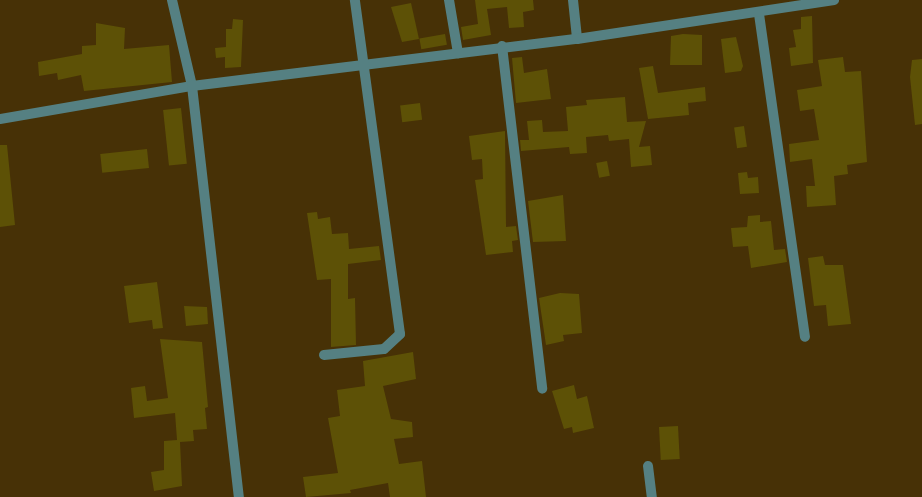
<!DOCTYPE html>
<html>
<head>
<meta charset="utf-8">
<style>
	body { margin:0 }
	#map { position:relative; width:922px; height:497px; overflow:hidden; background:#473106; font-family:"DejaVu Sans",sans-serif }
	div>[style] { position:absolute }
	.building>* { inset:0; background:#5d5106; transform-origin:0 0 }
	.minor>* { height:10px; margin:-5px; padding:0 5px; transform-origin:5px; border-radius:5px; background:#558082 }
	span { translate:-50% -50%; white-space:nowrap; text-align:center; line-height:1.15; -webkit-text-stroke:4.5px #2a1900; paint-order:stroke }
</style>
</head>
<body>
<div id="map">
	<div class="building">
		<div style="clip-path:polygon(475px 0,533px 0,534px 10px,523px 12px,524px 27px,509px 28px,507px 7px,487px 9px,491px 35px,463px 40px,461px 27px,478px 24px)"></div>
		<div style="clip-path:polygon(411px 3px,419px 39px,402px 42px,391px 7px)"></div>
		<div style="clip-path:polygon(812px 16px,813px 63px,791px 66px,789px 48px,796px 47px,793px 30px,801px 29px,801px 17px)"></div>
		<div style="clip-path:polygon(233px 19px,243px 20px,241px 67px,225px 68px,225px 57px,216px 58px,215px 48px,226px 47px,226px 29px,232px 29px)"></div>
		<div style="clip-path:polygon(96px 23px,125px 28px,124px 49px,169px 45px,172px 82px,84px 91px,81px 75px,58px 80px,57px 73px,39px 76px,38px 62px,82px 54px,82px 46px,96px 45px)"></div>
		<div style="left:445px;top:34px;width:11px;height:26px;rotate:80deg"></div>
		<div style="clip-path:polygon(683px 34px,702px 35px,702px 65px,670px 65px,671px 36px)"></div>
		<div style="clip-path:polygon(736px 37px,743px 66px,741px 71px,725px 73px,721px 39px)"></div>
		<div style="clip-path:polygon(522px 57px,524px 73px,547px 69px,551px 99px,516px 103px,512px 58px)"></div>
		<div style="clip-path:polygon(843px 57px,845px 72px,861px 71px,867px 162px,847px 165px,848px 174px,834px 176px,836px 205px,807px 207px,806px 186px,815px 186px,812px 159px,790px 162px,789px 144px,819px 140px,814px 109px,800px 111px,797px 90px,822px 86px,818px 60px)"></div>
		<div style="clip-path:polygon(922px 59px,922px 124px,915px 125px,910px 77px,912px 60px)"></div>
		<div style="clip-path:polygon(653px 66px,658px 93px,705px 87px,706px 101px,688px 103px,689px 115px,648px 119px,639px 68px)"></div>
		<div style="clip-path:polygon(625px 97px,627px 122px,646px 121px,639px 147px,650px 146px,652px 165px,631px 167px,629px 139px,609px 141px,608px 135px,586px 137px,587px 153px,570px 154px,569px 147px,521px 151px,520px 140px,529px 140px,527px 121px,542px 120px,543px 132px,568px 131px,566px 107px,587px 105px,586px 100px)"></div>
		<div style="left:420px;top:103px;width:17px;height:20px;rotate:83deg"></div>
		<div style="left:181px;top:108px;width:56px;height:18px;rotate:84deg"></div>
		<div style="left:744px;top:126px;width:21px;height:10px;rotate:82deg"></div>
		<div style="clip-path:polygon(505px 131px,506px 227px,516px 226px,518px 240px,512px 241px,513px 252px,486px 255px,475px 180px,483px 179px,482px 159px,472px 160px,469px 136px)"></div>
		<div style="clip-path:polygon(0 145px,7px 145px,15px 225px,0 227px)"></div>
		<div style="left:147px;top:149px;width:19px;height:47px;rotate:84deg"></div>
		<div style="left:607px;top:161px;width:15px;height:11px;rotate:79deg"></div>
		<div style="clip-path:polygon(747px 172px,748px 178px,758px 177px,759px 193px,740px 194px,738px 173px)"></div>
		<div style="clip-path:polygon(563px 195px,566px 241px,533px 242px,528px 201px)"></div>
		<div style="clip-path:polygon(317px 212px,318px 219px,330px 217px,332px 234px,348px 233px,349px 249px,379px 246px,381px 260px,348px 264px,348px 299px,355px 298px,356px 345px,331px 347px,331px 279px,317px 280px,307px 213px)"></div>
		<div style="clip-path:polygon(760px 215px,760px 222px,771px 221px,774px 250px,785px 249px,787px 262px,751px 268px,748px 246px,733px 247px,731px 228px,747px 227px,748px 216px)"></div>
		<div style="clip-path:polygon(823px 256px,825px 265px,843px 265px,851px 324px,828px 326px,826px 305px,814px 306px,808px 258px)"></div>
		<div style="clip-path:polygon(157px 282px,163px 328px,153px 329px,152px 320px,129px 323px,124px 286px)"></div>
		<div style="clip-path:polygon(560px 293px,579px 294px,582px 333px,563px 335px,564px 341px,546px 345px,539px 298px)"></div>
		<div style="clip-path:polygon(184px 306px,207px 307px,208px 324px,186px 326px)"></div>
		<div style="clip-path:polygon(160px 339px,202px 342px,208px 407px,205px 408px,207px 429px,193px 430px,194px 441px,180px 442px,182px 486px,154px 491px,151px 472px,164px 470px,164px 441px,177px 440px,175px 413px,134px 418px,131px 388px,145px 386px,147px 401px,168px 398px)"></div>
		<div style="clip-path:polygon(413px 352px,416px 379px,383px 386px,391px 419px,412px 422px,413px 437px,394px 439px,399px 464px,422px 461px,426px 497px,390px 497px,388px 483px,350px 490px,351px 493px,306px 497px,303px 477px,338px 473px,328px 418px,340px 416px,337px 390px,365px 386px,363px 361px)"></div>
		<div style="clip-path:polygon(574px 385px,577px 399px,587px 396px,594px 428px,573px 433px,572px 427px,564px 429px,552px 391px)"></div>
		<div style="left:678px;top:426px;width:33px;height:19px;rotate:87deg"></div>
	</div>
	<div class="minor">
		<div style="left:172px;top:0;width:88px;rotate:76.9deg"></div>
		<div style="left:192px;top:86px;width:414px;rotate:83.5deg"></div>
		<div style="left:449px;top:0;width:54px;rotate:80.4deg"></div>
		<div style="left:573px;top:0;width:39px;rotate:84deg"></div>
		<div style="left:759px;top:14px;width:326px;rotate:81.9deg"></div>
		<div style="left:502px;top:46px;width:345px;rotate:83.3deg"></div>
		<div style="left:0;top:119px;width:195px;rotate:-9.8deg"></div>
		<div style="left:192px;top:86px;width:388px;rotate:-7deg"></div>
		<div style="left:577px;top:39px;width:260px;rotate:-8.6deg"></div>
		<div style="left:324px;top:355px;width:60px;rotate:-5.7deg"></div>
		<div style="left:384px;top:349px;width:22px;rotate:-43deg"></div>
		<div style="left:400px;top:334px;width:337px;rotate:-97.7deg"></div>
		<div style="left:648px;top:466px;width:31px;rotate:83deg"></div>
	</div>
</div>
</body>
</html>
